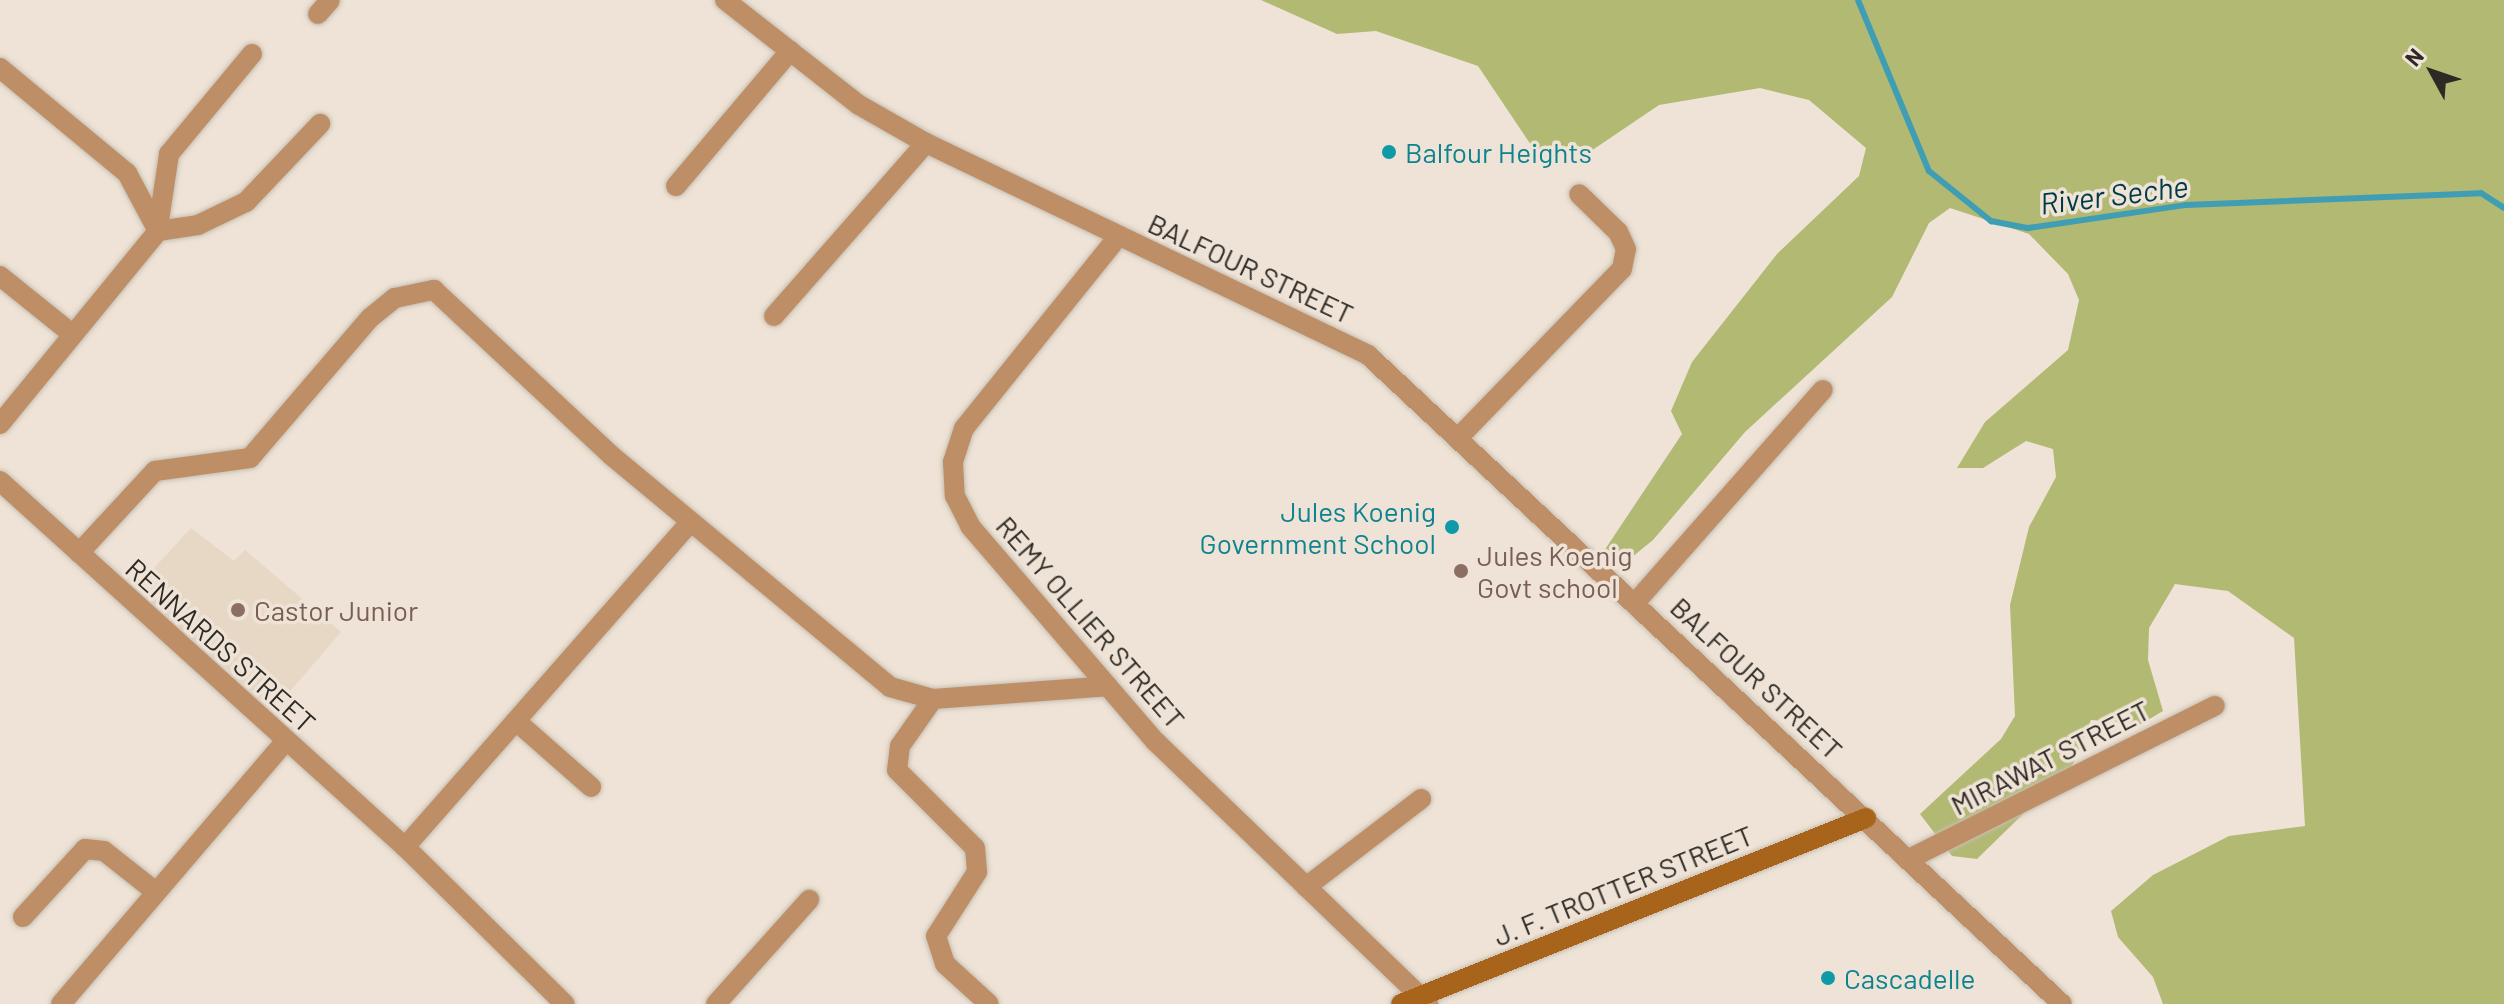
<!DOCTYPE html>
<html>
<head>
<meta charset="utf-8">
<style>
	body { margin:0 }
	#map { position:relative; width:2504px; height:1004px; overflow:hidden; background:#eee3d6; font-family:Barlow,sans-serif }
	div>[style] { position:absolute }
	.built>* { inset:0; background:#e7d7c5 }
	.green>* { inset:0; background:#b1b973 }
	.stream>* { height:6px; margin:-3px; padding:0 3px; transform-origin:3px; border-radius:3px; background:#3f9eb3 }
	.roads { filter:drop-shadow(0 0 2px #c7beb2) drop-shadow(0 0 2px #c7beb2) }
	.street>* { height:20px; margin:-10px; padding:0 10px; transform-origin:10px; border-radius:10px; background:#be8f67 }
	.secondary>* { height:20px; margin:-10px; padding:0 10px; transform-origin:10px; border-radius:10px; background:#a8641b }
	.dots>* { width:22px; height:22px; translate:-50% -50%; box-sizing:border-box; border:4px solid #eee3d6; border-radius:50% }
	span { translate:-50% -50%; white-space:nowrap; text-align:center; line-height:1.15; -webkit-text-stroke:7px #eee3d6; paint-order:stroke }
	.culture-label { font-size:28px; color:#0d838f }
	.left { translate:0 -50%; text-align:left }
	.right { translate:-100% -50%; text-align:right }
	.street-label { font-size:28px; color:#2d2924 }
	.education-label { font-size:28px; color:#785e54 }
	.water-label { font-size:30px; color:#003c47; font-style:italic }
	.north { position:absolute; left:2392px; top:32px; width:80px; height:80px; -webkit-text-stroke:6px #eee3d6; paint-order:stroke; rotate:310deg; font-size:22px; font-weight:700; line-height:32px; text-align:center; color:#2d2924 }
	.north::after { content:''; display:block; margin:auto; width:28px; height:36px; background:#2d2924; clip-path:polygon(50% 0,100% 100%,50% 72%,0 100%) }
</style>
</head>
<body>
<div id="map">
	<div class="built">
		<div style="clip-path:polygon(191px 528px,234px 561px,245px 550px,341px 632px,274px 710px,136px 588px)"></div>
	</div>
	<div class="green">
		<div style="clip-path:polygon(1261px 0,2504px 0,2504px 1004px,2163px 1004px,2153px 977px,2118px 937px,2111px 911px,2153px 875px,2229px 836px,2305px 826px,2294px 638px,2228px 591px,2175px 584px,2149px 628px,2148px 660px,2163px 711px,2141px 724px,2091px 720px,2072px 766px,1977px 859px,1952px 856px,1920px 814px,2001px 739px,2015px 716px,2010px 605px,2029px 527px,2056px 477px,2053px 449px,2026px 441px,1983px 468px,1957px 468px,1985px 422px,2068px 350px,2079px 300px,2068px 274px,2029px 234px,1950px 208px,1929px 223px,1892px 297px,1745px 432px,1653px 540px,1632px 557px,1604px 551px,1682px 434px,1671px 411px,1692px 362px,1777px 254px,1859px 176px,1866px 148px,1809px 100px,1760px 88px,1659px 105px,1591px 151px,1539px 157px,1478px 66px,1376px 31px,1337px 34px)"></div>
	</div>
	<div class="stream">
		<div style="left:1858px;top:0;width:185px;rotate:67.5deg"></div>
		<div style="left:1929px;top:171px;width:80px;rotate:38.9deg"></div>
		<div style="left:1991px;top:221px;width:38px;rotate:11deg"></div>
		<div style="left:2028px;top:228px;width:160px;rotate:-8.3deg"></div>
		<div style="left:2186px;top:205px;width:295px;rotate:-2.3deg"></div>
		<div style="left:2481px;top:193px;width:27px;rotate:33deg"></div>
	</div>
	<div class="roads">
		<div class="street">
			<div style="left:725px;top:0;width:170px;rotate:38.1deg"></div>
			<div style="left:859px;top:105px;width:77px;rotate:29.6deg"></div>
			<div style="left:926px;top:143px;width:490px;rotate:25.6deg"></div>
			<div style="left:1368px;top:355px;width:950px;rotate:43.08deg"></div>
			<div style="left:318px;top:14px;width:18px;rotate:-49deg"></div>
			<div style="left:0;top:68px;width:165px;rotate:39.6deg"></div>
			<div style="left:127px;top:173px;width:66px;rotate:61.9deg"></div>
			<div style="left:676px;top:186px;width:177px;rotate:-49.8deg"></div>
			<div style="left:158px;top:227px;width:74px;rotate:-81.4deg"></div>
			<div style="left:169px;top:154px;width:130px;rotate:-50.3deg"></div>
			<div style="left:158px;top:231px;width:40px;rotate:-8.5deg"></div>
			<div style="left:198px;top:225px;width:53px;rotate:-25.6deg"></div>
			<div style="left:246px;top:202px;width:108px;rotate:-46.5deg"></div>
			<div style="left:1117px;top:238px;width:244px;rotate:128.8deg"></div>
			<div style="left:964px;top:428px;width:36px;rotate:108deg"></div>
			<div style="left:953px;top:462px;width:34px;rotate:87deg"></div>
			<div style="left:955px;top:496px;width:34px;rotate:63deg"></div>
			<div style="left:970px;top:526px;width:285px;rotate:49.3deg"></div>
			<div style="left:1156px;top:742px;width:378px;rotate:43.9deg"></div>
			<div style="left:0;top:276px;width:91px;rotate:38.8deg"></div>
			<div style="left:774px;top:316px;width:230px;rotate:-48.7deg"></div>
			<div style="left:0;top:424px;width:249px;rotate:-50.7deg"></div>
			<div style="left:1458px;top:438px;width:235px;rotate:-45.9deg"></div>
			<div style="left:1622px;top:269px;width:20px;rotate:-79deg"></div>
			<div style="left:1626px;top:249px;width:19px;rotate:-115deg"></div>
			<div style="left:1618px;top:232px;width:54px;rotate:-135.7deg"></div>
			<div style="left:0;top:481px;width:546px;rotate:42.1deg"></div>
			<div style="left:405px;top:847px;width:224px;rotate:44.5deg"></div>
			<div style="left:79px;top:553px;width:112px;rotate:-47.2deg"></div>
			<div style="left:155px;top:471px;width:96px;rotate:-7.8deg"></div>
			<div style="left:250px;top:458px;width:184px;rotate:-49.4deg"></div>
			<div style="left:370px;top:318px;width:32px;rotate:-39deg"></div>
			<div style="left:395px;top:298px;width:40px;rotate:-12deg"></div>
			<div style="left:434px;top:290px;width:243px;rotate:43deg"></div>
			<div style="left:612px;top:456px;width:361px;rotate:39.7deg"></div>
			<div style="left:890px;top:687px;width:45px;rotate:15.6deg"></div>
			<div style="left:933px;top:699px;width:175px;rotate:-4.2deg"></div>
			<div style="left:1635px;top:603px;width:284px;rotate:-48.6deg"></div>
			<div style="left:933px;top:699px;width:57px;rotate:125.1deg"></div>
			<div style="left:900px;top:746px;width:24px;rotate:97deg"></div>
			<div style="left:897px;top:770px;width:110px;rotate:45deg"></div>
			<div style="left:975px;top:848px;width:24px;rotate:85deg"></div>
			<div style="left:977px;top:872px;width:76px;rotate:122.6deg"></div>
			<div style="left:936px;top:936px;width:29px;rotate:72deg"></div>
			<div style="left:945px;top:964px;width:59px;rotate:42.3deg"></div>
			<div style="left:516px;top:721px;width:100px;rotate:41.3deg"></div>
			<div style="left:405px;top:847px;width:433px;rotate:-48.7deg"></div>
			<div style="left:1909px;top:859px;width:342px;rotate:-26.6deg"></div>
			<div style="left:1306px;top:887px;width:145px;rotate:-37.4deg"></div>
			<div style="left:23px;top:917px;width:92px;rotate:-47.6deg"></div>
			<div style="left:85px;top:849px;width:19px;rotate:6deg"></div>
			<div style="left:104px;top:851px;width:66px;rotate:38.3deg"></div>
			<div style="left:61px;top:1004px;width:345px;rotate:-49.5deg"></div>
			<div style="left:716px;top:1004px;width:140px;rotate:-48.2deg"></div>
		</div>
		<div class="secondary">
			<div style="left:1401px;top:1004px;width:501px;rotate:-21.8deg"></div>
		</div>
	</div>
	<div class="dots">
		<div style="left:1389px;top:152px;background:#0f9aa8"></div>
		<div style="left:1452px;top:527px;background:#0f9aa8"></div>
		<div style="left:1461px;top:571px;background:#8d6e63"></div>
		<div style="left:238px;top:610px;background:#8d6e63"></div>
		<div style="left:1828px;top:978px;background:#0f9aa8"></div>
	</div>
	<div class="culture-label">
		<span class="left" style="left:1405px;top:152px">Balfour Heights</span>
		<span class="right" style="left:1436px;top:527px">Jules Koenig<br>Government School</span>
		<span class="left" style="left:1844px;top:978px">Cascadelle</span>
	</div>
	<div class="street-label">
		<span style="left:1251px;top:268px;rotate:25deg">BALFOUR STREET</span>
		<span style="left:1091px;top:622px;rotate:49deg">REMY OLLIER STREET</span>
		<span style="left:221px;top:645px;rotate:42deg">RENNARDS STREET</span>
		<span style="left:1757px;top:678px;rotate:43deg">BALFOUR STREET</span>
		<span style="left:2050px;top:757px;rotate:-27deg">MIRAWAT STREET</span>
		<span style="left:1623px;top:885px;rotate:-22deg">J. F. TROTTER STREET</span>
	</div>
	<div class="education-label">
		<span class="left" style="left:1477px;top:571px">Jules Koenig<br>Govt school</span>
		<span class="left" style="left:254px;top:610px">Castor Junior</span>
	</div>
	<div class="water-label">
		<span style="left:2114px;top:194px;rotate:-7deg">River Seche</span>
	</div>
	<div class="north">N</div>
</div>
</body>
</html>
